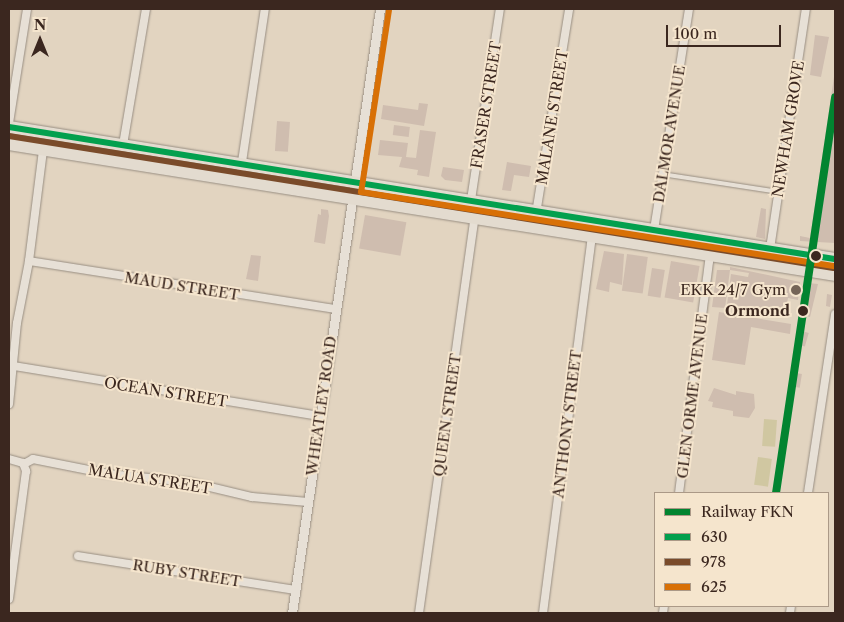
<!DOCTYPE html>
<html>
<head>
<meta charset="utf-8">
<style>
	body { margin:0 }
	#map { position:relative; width:844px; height:622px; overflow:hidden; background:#e2d4c0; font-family:"Libre Caslon Text",serif }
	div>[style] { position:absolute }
	.green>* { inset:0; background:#d0c7a1; transform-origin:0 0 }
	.building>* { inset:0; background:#cfbdaf; transform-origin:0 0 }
	.roads { filter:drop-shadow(0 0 1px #988e82) drop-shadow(0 0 1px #988e82) }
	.service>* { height:4px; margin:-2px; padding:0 2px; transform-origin:2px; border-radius:2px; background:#e7e0d6 }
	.minor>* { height:8px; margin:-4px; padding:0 4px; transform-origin:4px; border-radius:4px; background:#e7e0d6 }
	.tertiary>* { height:9px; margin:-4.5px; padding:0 4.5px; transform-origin:4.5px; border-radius:4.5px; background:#e7e0d6 }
	.trunk>* { height:12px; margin:-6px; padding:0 6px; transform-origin:6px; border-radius:6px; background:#e3dbcf }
	.bus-1>* { height:6px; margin:-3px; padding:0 3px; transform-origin:3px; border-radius:3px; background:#03a04e }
	.bus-2>* { height:6px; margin:-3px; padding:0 3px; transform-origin:3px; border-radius:3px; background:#7a4b2a }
	.bus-3>* { height:6px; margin:-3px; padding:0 3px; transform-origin:3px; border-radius:3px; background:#d87006 }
	.rail-1>* { height:8px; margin:-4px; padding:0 4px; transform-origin:4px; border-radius:4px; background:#028430 }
	.dots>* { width:14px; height:14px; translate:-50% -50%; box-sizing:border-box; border:2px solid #f5e5cd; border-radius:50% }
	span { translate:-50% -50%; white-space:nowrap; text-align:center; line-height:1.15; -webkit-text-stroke:4px #f5e5cd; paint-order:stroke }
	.street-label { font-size:15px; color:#3b271f }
	.poi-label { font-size:15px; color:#3b271f }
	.right { translate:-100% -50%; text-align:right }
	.stop-label { font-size:15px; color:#3b271f; font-weight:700 }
	.frame { position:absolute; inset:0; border:10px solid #3b271f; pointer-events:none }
	.legend { position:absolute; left:654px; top:492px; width:175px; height:115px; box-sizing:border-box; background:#f5e5cd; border:1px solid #ab9987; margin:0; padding:6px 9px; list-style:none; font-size:15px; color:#3b271f }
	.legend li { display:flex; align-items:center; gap:10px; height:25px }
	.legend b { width:25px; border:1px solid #ab9987 }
	.north { position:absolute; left:15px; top:15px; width:50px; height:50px; -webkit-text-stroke:4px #f5e5cd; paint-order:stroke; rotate:0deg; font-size:14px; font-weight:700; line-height:20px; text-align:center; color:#3b271f }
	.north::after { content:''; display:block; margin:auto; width:18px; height:22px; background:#3b271f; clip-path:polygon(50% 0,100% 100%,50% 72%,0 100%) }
	.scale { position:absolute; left:666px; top:25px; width:115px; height:22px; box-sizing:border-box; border:2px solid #3b271f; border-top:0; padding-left:6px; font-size:15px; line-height:18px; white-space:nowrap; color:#3b271f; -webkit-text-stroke:4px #f5e5cd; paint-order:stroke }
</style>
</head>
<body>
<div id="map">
	<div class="green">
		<div style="left:764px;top:419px;width:13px;height:27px;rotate:4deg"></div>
		<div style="left:758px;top:457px;width:14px;height:28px;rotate:8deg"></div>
	</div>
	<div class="building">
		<div style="clip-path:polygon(815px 35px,829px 37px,821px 77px,810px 75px)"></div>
		<div style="clip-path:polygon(835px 70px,835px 243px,800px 241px,800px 236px,810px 238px)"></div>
		<div style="clip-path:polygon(419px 103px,428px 104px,424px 126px,381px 119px,383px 105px,418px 110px)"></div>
		<div style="left:277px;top:121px;width:13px;height:30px;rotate:4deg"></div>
		<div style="left:394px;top:125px;width:16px;height:10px;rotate:7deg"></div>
		<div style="clip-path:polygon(420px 130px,436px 132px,429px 177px,417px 175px,418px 170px,399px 167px,402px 157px,378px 155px,380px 140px,408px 143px,406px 157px,416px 158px)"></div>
		<div style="clip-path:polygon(507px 162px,531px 166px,529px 177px,514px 175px,511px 191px,502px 190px)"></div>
		<div style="clip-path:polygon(443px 167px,464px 170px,462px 182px,445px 180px,441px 176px)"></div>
		<div style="clip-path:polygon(761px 208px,766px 209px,765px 239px,756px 237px)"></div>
		<div style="clip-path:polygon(321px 209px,328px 210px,329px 216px,325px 244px,314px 242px,318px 214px,321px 215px)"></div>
		<div style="left:365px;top:215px;width:42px;height:34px;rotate:10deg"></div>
		<div style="clip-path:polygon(604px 251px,624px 254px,622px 285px,610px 282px,609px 292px,596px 289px)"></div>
		<div style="left:627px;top:254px;width:21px;height:37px;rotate:8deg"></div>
		<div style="clip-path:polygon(251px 255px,261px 256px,258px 281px,246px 279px)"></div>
		<div style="left:671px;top:261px;width:29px;height:37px;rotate:10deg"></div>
		<div style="clip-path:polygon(730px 267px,800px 282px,798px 300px,788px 298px,785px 313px,776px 312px,776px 315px,766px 311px,766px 315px,761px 314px,759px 310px,759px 314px,754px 310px,746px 312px,744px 307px,727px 305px,731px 274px,748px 277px,749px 273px,730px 270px,725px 308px,712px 307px,717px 270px,730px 270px)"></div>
		<div style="left:652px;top:268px;width:13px;height:28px;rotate:9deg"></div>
		<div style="clip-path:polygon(808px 283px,818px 284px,810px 317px,806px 316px)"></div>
		<div style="clip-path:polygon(827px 294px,832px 295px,830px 307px,826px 306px)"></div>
		<div style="clip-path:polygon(719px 312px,791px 324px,790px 334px,751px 327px,745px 365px,712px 360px)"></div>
		<div style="left:802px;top:331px;width:7px;height:14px;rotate:16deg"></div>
		<div style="left:796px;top:373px;width:6px;height:14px;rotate:9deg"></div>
		<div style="clip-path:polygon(714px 388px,736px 395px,736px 391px,754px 394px,755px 408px,749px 418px,733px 416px,733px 411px,712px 407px,713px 402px,708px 401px)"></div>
	</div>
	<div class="roads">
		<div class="service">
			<div style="left:662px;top:174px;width:118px;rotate:8.7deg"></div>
		</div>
		<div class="minor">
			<div style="left:9px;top:123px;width:115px;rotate:-81deg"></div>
			<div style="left:123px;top:145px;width:138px;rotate:-80.4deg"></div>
			<div style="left:239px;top:182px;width:175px;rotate:-81.5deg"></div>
			<div style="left:471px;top:200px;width:193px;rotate:-81.4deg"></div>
			<div style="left:534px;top:226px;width:220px;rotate:-80.8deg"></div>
			<div style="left:654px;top:230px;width:224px;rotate:-81deg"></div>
			<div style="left:770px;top:249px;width:243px;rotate:-81.5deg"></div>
			<div style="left:29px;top:261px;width:310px;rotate:8.9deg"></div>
			<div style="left:14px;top:366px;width:310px;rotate:9.3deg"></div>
			<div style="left:9px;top:404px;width:81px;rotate:-84.4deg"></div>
			<div style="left:17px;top:323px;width:63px;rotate:-79deg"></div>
			<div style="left:29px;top:261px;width:112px;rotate:-82.8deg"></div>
			<div style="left:9px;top:459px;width:15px;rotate:16deg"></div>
			<div style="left:23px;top:463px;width:9px;rotate:69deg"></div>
			<div style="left:26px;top:471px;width:129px;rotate:97.6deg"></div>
			<div style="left:24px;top:464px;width:10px;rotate:-29deg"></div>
			<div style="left:33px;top:459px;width:77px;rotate:11.2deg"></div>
			<div style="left:109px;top:474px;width:80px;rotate:5.7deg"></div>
			<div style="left:189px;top:482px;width:65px;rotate:13.4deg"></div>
			<div style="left:252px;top:497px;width:56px;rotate:5.1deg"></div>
			<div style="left:679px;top:493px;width:255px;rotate:-82.6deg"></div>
			<div style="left:808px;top:493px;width:181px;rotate:-81.4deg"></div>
			<div style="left:78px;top:556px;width:221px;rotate:8.9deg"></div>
			<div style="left:419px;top:613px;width:400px;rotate:-82deg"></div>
			<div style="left:543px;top:613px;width:381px;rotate:-82.6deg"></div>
			<div style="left:663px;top:613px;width:7px;rotate:-82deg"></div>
			<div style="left:790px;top:613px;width:7px;rotate:-82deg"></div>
		</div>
		<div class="tertiary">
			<div style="left:292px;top:613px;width:610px;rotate:-81.71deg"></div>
		</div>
		<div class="trunk">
			<div style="left:9px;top:127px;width:836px;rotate:9.08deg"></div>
			<div style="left:9px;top:144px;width:836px;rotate:9.01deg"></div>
		</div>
	</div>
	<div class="bus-1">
		<div style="left:9px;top:127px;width:836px;rotate:9.08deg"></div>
	</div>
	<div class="bus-2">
		<div style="left:9px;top:136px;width:835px;rotate:9.09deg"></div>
	</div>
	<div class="bus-3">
		<div style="left:389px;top:10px;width:184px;rotate:98.7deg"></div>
		<div style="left:361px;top:192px;width:480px;rotate:8.9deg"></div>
	</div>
	<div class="rail-1">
		<div style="left:776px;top:493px;width:400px;rotate:-81.5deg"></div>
	</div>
	<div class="dots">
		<div style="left:816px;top:256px;background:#3b271f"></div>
		<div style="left:796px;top:290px;background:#756457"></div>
		<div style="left:803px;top:311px;background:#3b271f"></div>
	</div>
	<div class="street-label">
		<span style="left:486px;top:105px;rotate:-81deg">FRASER STREET</span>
		<span style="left:552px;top:117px;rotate:-81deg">MALANE STREET</span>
		<span style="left:788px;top:129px;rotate:-81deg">NEWHAM GROVE</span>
		<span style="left:669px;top:134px;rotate:-81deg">DALMOR AVENUE</span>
		<span style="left:182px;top:286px;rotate:9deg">MAUD STREET</span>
		<span style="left:166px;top:392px;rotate:9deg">OCEAN STREET</span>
		<span style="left:692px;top:396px;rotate:-83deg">GLEN ORME AVENUE</span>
		<span style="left:321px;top:406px;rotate:-82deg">WHEATLEY ROAD</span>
		<span style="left:447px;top:415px;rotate:-82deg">QUEEN STREET</span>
		<span style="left:567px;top:424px;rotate:-83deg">ANTHONY STREET</span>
		<span style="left:150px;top:479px;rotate:9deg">MALUA STREET</span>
		<span style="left:187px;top:573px;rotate:9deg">RUBY STREET</span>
	</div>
	<div class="poi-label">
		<span class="right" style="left:786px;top:290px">EKK 24/7 Gym</span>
	</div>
	<div class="stop-label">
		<span class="right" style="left:790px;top:311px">Ormond</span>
	</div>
	<div class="frame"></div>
	<ul class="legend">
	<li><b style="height:6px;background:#028430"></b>Railway FKN</li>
	<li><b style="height:6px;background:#03a04e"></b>630</li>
	<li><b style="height:6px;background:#7a4b2a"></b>978</li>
	<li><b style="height:6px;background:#d87006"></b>625</li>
	</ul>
	<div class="north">N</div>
	<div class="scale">100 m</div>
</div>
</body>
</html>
